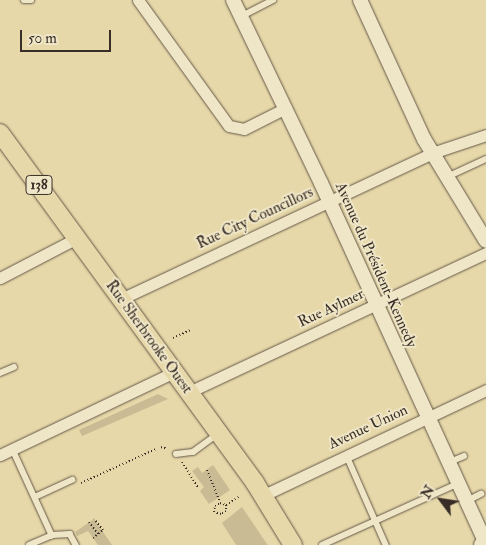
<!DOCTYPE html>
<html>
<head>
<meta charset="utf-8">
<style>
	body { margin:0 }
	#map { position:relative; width:486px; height:545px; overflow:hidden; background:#e7d8a9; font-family:"IM FELL Double Pica",serif }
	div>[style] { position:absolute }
	.green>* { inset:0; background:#c9bb93 }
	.path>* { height:2px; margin-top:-1px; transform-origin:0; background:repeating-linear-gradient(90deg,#392e27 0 1px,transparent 0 3.5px) }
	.roads { filter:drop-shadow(0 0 1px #645848) drop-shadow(0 0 1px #645848) }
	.service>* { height:5.5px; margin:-2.75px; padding:0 2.75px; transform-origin:2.75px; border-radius:2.75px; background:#efe6c7 }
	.minor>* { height:11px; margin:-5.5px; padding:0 5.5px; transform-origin:5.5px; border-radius:5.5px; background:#efe6c7 }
	.tertiary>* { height:14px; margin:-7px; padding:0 7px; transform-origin:7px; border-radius:7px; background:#efe6c7 }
	.secondary>* { height:16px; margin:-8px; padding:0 8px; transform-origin:8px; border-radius:8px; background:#efe6c7 }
	.primary>* { height:18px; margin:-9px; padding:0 9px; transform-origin:9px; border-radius:9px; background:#e7d8a9 }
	span { translate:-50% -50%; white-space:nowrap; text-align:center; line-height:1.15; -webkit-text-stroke:4px #efe6c7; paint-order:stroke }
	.shield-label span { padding:1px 4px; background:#efe6c7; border:1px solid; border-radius:4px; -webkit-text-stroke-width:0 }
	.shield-label { font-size:14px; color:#392e27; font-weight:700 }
	.street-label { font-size:15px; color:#392e27 }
	.north { position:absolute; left:416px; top:475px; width:50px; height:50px; -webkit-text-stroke:4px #efe6c7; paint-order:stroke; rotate:301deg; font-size:14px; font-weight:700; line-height:20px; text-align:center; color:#392e27 }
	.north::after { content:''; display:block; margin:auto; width:18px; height:22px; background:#392e27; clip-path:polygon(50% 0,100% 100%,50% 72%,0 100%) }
	.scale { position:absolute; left:20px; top:30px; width:91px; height:22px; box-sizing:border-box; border:2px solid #392e27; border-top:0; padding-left:6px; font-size:15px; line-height:18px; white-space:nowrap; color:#392e27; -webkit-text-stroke:4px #efe6c7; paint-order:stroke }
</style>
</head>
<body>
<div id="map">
	<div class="green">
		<div style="clip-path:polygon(158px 394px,168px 399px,82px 436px,79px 430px)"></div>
		<div style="clip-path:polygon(213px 465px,230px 490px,209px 504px,200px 491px,204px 487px,192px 471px,198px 467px,202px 473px)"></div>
		<div style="clip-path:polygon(242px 507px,267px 544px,268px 545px,236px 545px,222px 523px)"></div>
		<div style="clip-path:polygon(94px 519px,101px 529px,112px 545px,98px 545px,88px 531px,77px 536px,75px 532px)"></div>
	</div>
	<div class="path">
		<div style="left:173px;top:338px;width:19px;rotate:-25deg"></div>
		<div style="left:161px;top:447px;width:7px;rotate:16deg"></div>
		<div style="left:182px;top:462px;width:31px;rotate:58deg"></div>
		<div style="left:207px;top:470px;width:35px;rotate:68deg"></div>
		<div style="left:81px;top:483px;width:82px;rotate:-24.4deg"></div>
		<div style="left:226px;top:505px;width:6px;rotate:90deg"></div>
		<div style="left:226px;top:511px;width:6px;rotate:149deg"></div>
		<div style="left:221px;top:514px;width:7px;rotate:-164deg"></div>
		<div style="left:214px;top:512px;width:6px;rotate:-81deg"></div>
		<div style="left:215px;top:506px;width:6px;rotate:-31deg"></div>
		<div style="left:220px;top:503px;width:6px;rotate:18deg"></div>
		<div style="left:226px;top:505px;width:17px;rotate:-33deg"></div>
		<div style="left:89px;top:522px;width:15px;rotate:53deg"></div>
		<div style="left:93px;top:538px;width:13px;rotate:-39deg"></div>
		<div style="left:103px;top:530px;width:14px;rotate:-129deg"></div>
	</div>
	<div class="roads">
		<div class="service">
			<div style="left:24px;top:0;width:7px"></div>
			<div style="left:240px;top:17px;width:37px;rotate:-27deg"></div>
			<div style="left:447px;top:177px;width:43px;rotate:-24.8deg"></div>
			<div style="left:0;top:373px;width:15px;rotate:-23deg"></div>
			<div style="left:13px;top:450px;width:94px;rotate:65.4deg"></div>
			<div style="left:52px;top:535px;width:18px;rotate:-3deg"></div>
			<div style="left:70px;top:534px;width:13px;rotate:61deg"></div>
			<div style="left:176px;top:454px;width:17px;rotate:-7deg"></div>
			<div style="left:193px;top:452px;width:31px;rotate:-36deg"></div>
			<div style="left:347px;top:456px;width:97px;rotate:66.3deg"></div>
			<div style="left:450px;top:462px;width:15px;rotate:-23deg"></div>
			<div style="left:35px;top:497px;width:41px;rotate:-24.7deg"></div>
			<div style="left:467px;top:501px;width:16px;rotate:-27deg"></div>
			<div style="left:29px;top:545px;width:25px;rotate:-23deg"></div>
			<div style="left:322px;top:545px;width:148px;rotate:-24.3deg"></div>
		</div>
		<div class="minor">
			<div style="left:138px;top:0;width:155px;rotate:54.2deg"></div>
			<div style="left:229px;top:126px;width:15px;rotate:11deg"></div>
			<div style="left:244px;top:129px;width:47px;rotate:-26.6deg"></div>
			<div style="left:0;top:278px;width:87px;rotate:-27.5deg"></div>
			<div style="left:121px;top:299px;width:344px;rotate:-25.1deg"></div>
			<div style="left:432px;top:153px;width:57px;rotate:-18.4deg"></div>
			<div style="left:189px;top:392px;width:328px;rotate:-25.1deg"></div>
			<div style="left:0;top:455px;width:193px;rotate:-25.5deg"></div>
			<div style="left:264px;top:495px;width:246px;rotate:-25.3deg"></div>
		</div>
		<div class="tertiary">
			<div style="left:233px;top:0;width:203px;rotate:64.3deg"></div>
			<div style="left:321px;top:183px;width:397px;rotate:65.4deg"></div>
			<div style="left:360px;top:0;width:153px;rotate:65.3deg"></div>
			<div style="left:424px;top:139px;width:119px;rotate:58.7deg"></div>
		</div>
		<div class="secondary">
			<div style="left:482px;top:545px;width:4px;rotate:-27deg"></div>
		</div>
		<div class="primary">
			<div style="left:0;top:133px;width:433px;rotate:53.9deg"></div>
			<div style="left:255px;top:483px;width:73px;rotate:58.5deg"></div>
		</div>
	</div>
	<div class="shield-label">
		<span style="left:39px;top:185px">138</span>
	</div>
	<div class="street-label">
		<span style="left:255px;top:218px;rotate:-25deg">Rue City Councillors</span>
		<span style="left:376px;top:265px;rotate:66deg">Avenue du Président-Kennedy</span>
		<span style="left:331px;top:308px;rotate:-25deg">Rue Aylmer</span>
		<span style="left:149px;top:337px;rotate:54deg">Rue Sherbrooke Ouest</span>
		<span style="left:368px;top:427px;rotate:-25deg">Avenue Union</span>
	</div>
	<div class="north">N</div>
	<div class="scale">50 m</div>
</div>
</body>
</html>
